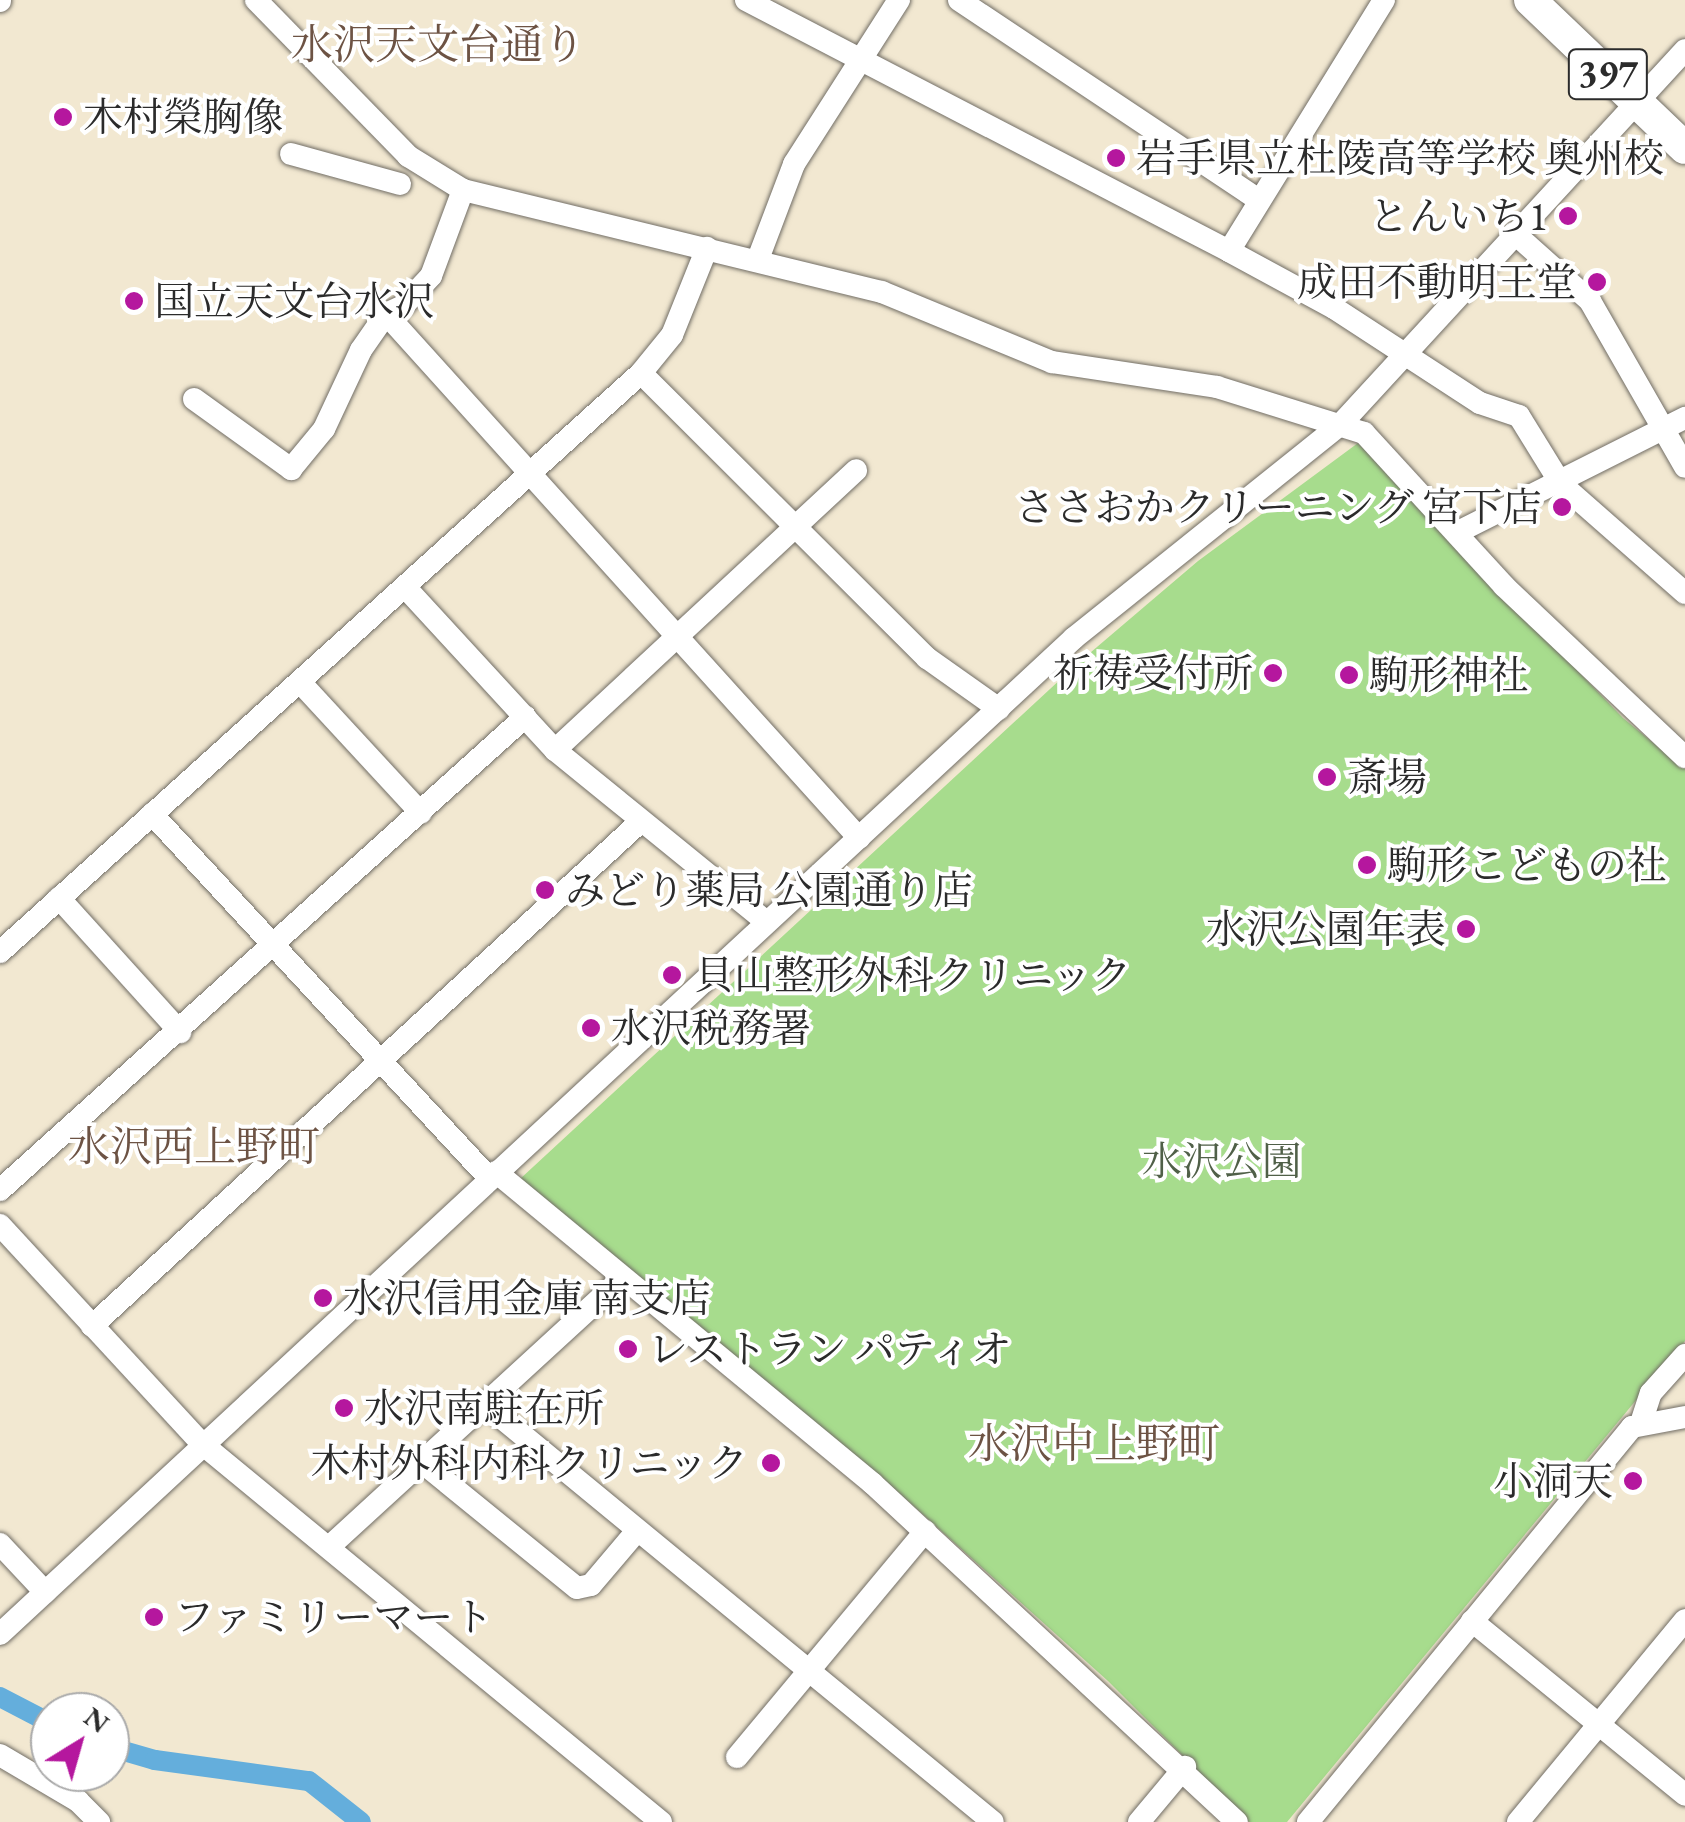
<!DOCTYPE html>
<html>
<head>
<meta charset="utf-8">
<style>
	body { margin:0 }
	#map { position:relative; width:1685px; height:1822px; overflow:hidden; background:#f2e8d1; font-family:"EB Garamond","Noto Serif JP",serif }
	div>[style] { position:absolute }
	.green>* { inset:0; background:#a7dc8d }
	.canal>* { height:20px; margin:-10px; padding:0 10px; transform-origin:10px; border-radius:10px; background:#64aedc }
	.roads { filter:drop-shadow(0 0 2px #716d65) drop-shadow(0 0 2px #716d65) }
	.minor>* { height:22px; margin:-11px; padding:0 11px; transform-origin:11px; border-radius:11px; background:#fff }
	.highway>* { height:32px; margin:-16px; padding:0 16px; transform-origin:16px; border-radius:16px; background:#fff }
	.dots>* { width:28px; height:28px; translate:-50% -50%; box-sizing:border-box; border:5px solid #fff; border-radius:50% }
	span { translate:-50% -50%; white-space:nowrap; text-align:center; line-height:1.15; -webkit-text-stroke:8px #fff; paint-order:stroke }
	.shield-label span { padding:2px 8px; background:#fff; border:2px solid; border-radius:8px; -webkit-text-stroke-width:0 }
	.shield-label { font-size:38px; color:#2b2b2b; font-weight:700 }
	.poi-label { font-size:40px; color:#2b2b2b }
	.left { translate:0 -50%; text-align:left }
	.right { translate:-100% -50%; text-align:right }
	.park-label { font-size:40px; color:#506048 }
	.neighbourhood-label { font-size:42px; color:#6d5344 }
	.north { position:absolute; left:30px; top:1692px; width:100px; height:100px; box-sizing:border-box; background:#fff; border:2px solid #aaa; border-radius:50%; rotate:37deg; font-size:28px; font-weight:700; line-height:40px; text-align:center; color:#2b2b2b }
	.north::after { content:''; display:block; margin:auto; width:35px; height:45px; background:#b5179e; clip-path:polygon(50% 0,100% 100%,50% 72%,0 100%) }
</style>
</head>
<body>
<div id="map">
	<div class="green">
		<div style="clip-path:polygon(1358px 443px,1623px 718px,1685px 769px,1685px 1341px,1287px 1822px,1249px 1822px,1108px 1681px,879px 1475px,520px 1179px,1077px 664px,1198px 561px)"></div>
	</div>
	<div class="canal">
		<div style="left:0;top:1697px;width:56px;rotate:27.5deg"></div>
		<div style="left:110px;top:1747px;width:47px;rotate:16.1deg"></div>
		<div style="left:155px;top:1760px;width:155px;rotate:7.8deg"></div>
		<div style="left:309px;top:1781px;width:66px;rotate:38.3deg"></div>
	</div>
	<div class="roads">
		<div class="minor">
			<div style="left:256px;top:0;width:218px;rotate:45.7deg"></div>
			<div style="left:408px;top:156px;width:65px;rotate:31.7deg"></div>
			<div style="left:463px;top:190px;width:431px;rotate:13.7deg"></div>
			<div style="left:882px;top:292px;width:184px;rotate:22.4deg"></div>
			<div style="left:1052px;top:362px;width:167px;rotate:8.6deg"></div>
			<div style="left:1217px;top:387px;width:154px;rotate:17.4deg"></div>
			<div style="left:1364px;top:433px;width:207px;rotate:47.5deg"></div>
			<div style="left:1504px;top:586px;width:249px;rotate:43.4deg"></div>
			<div style="left:746px;top:0;width:544px;rotate:27.46deg"></div>
			<div style="left:1229px;top:251px;width:119px;rotate:28.5deg"></div>
			<div style="left:1334px;top:308px;width:174px;rotate:33.1deg"></div>
			<div style="left:1480px;top:403px;width:41px;rotate:18.4deg"></div>
			<div style="left:1519px;top:416px;width:80px;rotate:58.3deg"></div>
			<div style="left:1561px;top:484px;width:165px;rotate:41.3deg"></div>
			<div style="left:959px;top:0;width:357px;rotate:33.7deg"></div>
			<div style="left:0;top:1px;width:1px;rotate:-90deg"></div>
			<div style="left:291px;top:154px;width:113px;rotate:15.4deg"></div>
			<div style="left:1514px;top:233px;width:102px;rotate:41.8deg"></div>
			<div style="left:1590px;top:301px;width:191px;rotate:60.2deg"></div>
			<div style="left:1229px;top:251px;width:295px;rotate:-58.3deg"></div>
			<div style="left:758px;top:259px;width:102px;rotate:-69.2deg"></div>
			<div style="left:794px;top:164px;width:195px;rotate:-57.4deg"></div>
			<div style="left:386px;top:314px;width:706px;rotate:47.93deg"></div>
			<div style="left:641px;top:373px;width:404px;rotate:44.9deg"></div>
			<div style="left:927px;top:658px;width:88px;rotate:35.3deg"></div>
			<div style="left:194px;top:399px;width:120px;rotate:35.8deg"></div>
			<div style="left:291px;top:469px;width:52px;rotate:-50.5deg"></div>
			<div style="left:324px;top:429px;width:87px;rotate:-64.9deg"></div>
			<div style="left:361px;top:350px;width:44px;rotate:-55.2deg"></div>
			<div style="left:386px;top:314px;width:19px;rotate:-25deg"></div>
			<div style="left:403px;top:306px;width:41px;rotate:-47deg"></div>
			<div style="left:431px;top:276px;width:92px;rotate:-69.6deg"></div>
			<div style="left:1460px;top:531px;width:252px;rotate:-26.7deg"></div>
			<div style="left:405px;top:587px;width:222px;rotate:47.4deg"></div>
			<div style="left:555px;top:750px;width:273px;rotate:39.1deg"></div>
			<div style="left:300px;top:682px;width:178px;rotate:47.3deg"></div>
			<div style="left:555px;top:750px;width:411px;rotate:-42.9deg"></div>
			<div style="left:152px;top:814px;width:496px;rotate:47.2deg"></div>
			<div style="left:59px;top:898px;width:181px;rotate:47.9deg"></div>
			<div style="left:0;top:952px;width:864px;rotate:-42.09deg"></div>
			<div style="left:641px;top:373px;width:49px;rotate:-50.8deg"></div>
			<div style="left:672px;top:335px;width:94px;rotate:-68.1deg"></div>
			<div style="left:496px;top:1172px;width:488px;rotate:39.6deg"></div>
			<div style="left:872px;top:1483px;width:498px;rotate:42.9deg"></div>
			<div style="left:0;top:1190px;width:707px;rotate:-42.02deg"></div>
			<div style="left:0;top:1225px;width:297px;rotate:47.3deg"></div>
			<div style="left:201px;top:1443px;width:596px;rotate:39.49deg"></div>
			<div style="left:92px;top:1326px;width:743px;rotate:-42.6deg"></div>
			<div style="left:486px;top:1405px;width:656px;rotate:39.44deg"></div>
			<div style="left:1642px;top:1420px;width:28px;rotate:-72deg"></div>
			<div style="left:1651px;top:1393px;width:51px;rotate:-48.2deg"></div>
			<div style="left:423px;top:1463px;width:198px;rotate:39.1deg"></div>
			<div style="left:577px;top:1588px;width:14px;rotate:-12deg"></div>
			<div style="left:591px;top:1585px;width:70px;rotate:-49.7deg"></div>
			<div style="left:0;top:1544px;width:66px;rotate:46.8deg"></div>
			<div style="left:329px;top:1547px;width:396px;rotate:-42.5deg"></div>
			<div style="left:1472px;top:1621px;width:275px;rotate:39.2deg"></div>
			<div style="left:0;top:1634px;width:1465px;rotate:-42.84deg"></div>
			<div style="left:1074px;top:638px;width:342px;rotate:-38.7deg"></div>
			<div style="left:1341px;top:424px;width:508px;rotate:-47.39deg"></div>
			<div style="left:0;top:1755px;width:91px;rotate:30.5deg"></div>
			<div style="left:78px;top:1801px;width:30px;rotate:45deg"></div>
			<div style="left:737px;top:1757px;width:294px;rotate:-50.2deg"></div>
			<div style="left:1139px;top:1822px;width:72px;rotate:-50.1deg"></div>
			<div style="left:1308px;top:1822px;width:511px;rotate:-50.64deg"></div>
			<div style="left:1632px;top:1427px;width:54px;rotate:-10.7deg"></div>
			<div style="left:1518px;top:1822px;width:262px;rotate:-50.4deg"></div>
		</div>
		<div class="highway">
			<div style="left:1530px;top:0;width:214px;rotate:43.7deg"></div>
		</div>
	</div>
	<div class="dots">
		<div style="left:63px;top:117px;background:#b5179e"></div>
		<div style="left:1116px;top:158px;background:#b5179e"></div>
		<div style="left:1568px;top:216px;background:#b5179e"></div>
		<div style="left:1597px;top:282px;background:#b5179e"></div>
		<div style="left:134px;top:301px;background:#b5179e"></div>
		<div style="left:1562px;top:507px;background:#b5179e"></div>
		<div style="left:1273px;top:673px;background:#b5179e"></div>
		<div style="left:1349px;top:675px;background:#b5179e"></div>
		<div style="left:1327px;top:777px;background:#b5179e"></div>
		<div style="left:1367px;top:865px;background:#b5179e"></div>
		<div style="left:545px;top:890px;background:#b5179e"></div>
		<div style="left:1466px;top:929px;background:#b5179e"></div>
		<div style="left:672px;top:975px;background:#b5179e"></div>
		<div style="left:591px;top:1028px;background:#b5179e"></div>
		<div style="left:323px;top:1298px;background:#b5179e"></div>
		<div style="left:628px;top:1349px;background:#b5179e"></div>
		<div style="left:344px;top:1408px;background:#b5179e"></div>
		<div style="left:771px;top:1463px;background:#b5179e"></div>
		<div style="left:1633px;top:1481px;background:#b5179e"></div>
		<div style="left:154px;top:1617px;background:#b5179e"></div>
	</div>
	<div class="shield-label">
		<span style="left:1608px;top:74px">397</span>
	</div>
	<div class="poi-label">
		<span class="left" style="left:83px;top:117px">木村榮胸像</span>
		<span class="left" style="left:1136px;top:158px">岩手県立杜陵高等学校 奥州校</span>
		<span class="right" style="left:1548px;top:216px">とんいち1</span>
		<span class="right" style="left:1577px;top:282px">成田不動明王堂</span>
		<span class="left" style="left:154px;top:301px">国立天文台水沢</span>
		<span class="right" style="left:1542px;top:507px">ささおかクリーニング 宮下店</span>
		<span class="right" style="left:1253px;top:673px">祈祷受付所</span>
		<span class="left" style="left:1369px;top:675px">駒形神社</span>
		<span class="left" style="left:1347px;top:777px">斎場</span>
		<span class="left" style="left:1387px;top:865px">駒形こどもの社</span>
		<span class="left" style="left:565px;top:890px">みどり薬局 公園通り店</span>
		<span class="right" style="left:1446px;top:929px">水沢公園年表</span>
		<span class="left" style="left:694px;top:975px">貝山整形外科クリニック</span>
		<span class="left" style="left:611px;top:1028px">水沢税務署</span>
		<span class="left" style="left:343px;top:1298px">水沢信用金庫 南支店</span>
		<span class="left" style="left:648px;top:1349px">レストラン パティオ</span>
		<span class="left" style="left:364px;top:1408px">水沢南駐在所</span>
		<span class="right" style="left:748px;top:1463px">木村外科内科クリニック</span>
		<span class="right" style="left:1613px;top:1481px">小洞天</span>
		<span class="left" style="left:174px;top:1617px">ファミリーマート</span>
	</div>
	<div class="park-label">
		<span style="left:1222px;top:1161px">水沢公園</span>
	</div>
	<div class="neighbourhood-label">
		<span style="left:438px;top:45px">水沢天文台通り</span>
		<span style="left:194px;top:1147px">水沢西上野町</span>
		<span style="left:1094px;top:1444px">水沢中上野町</span>
	</div>
	<div class="north">N</div>
</div>
</body>
</html>
